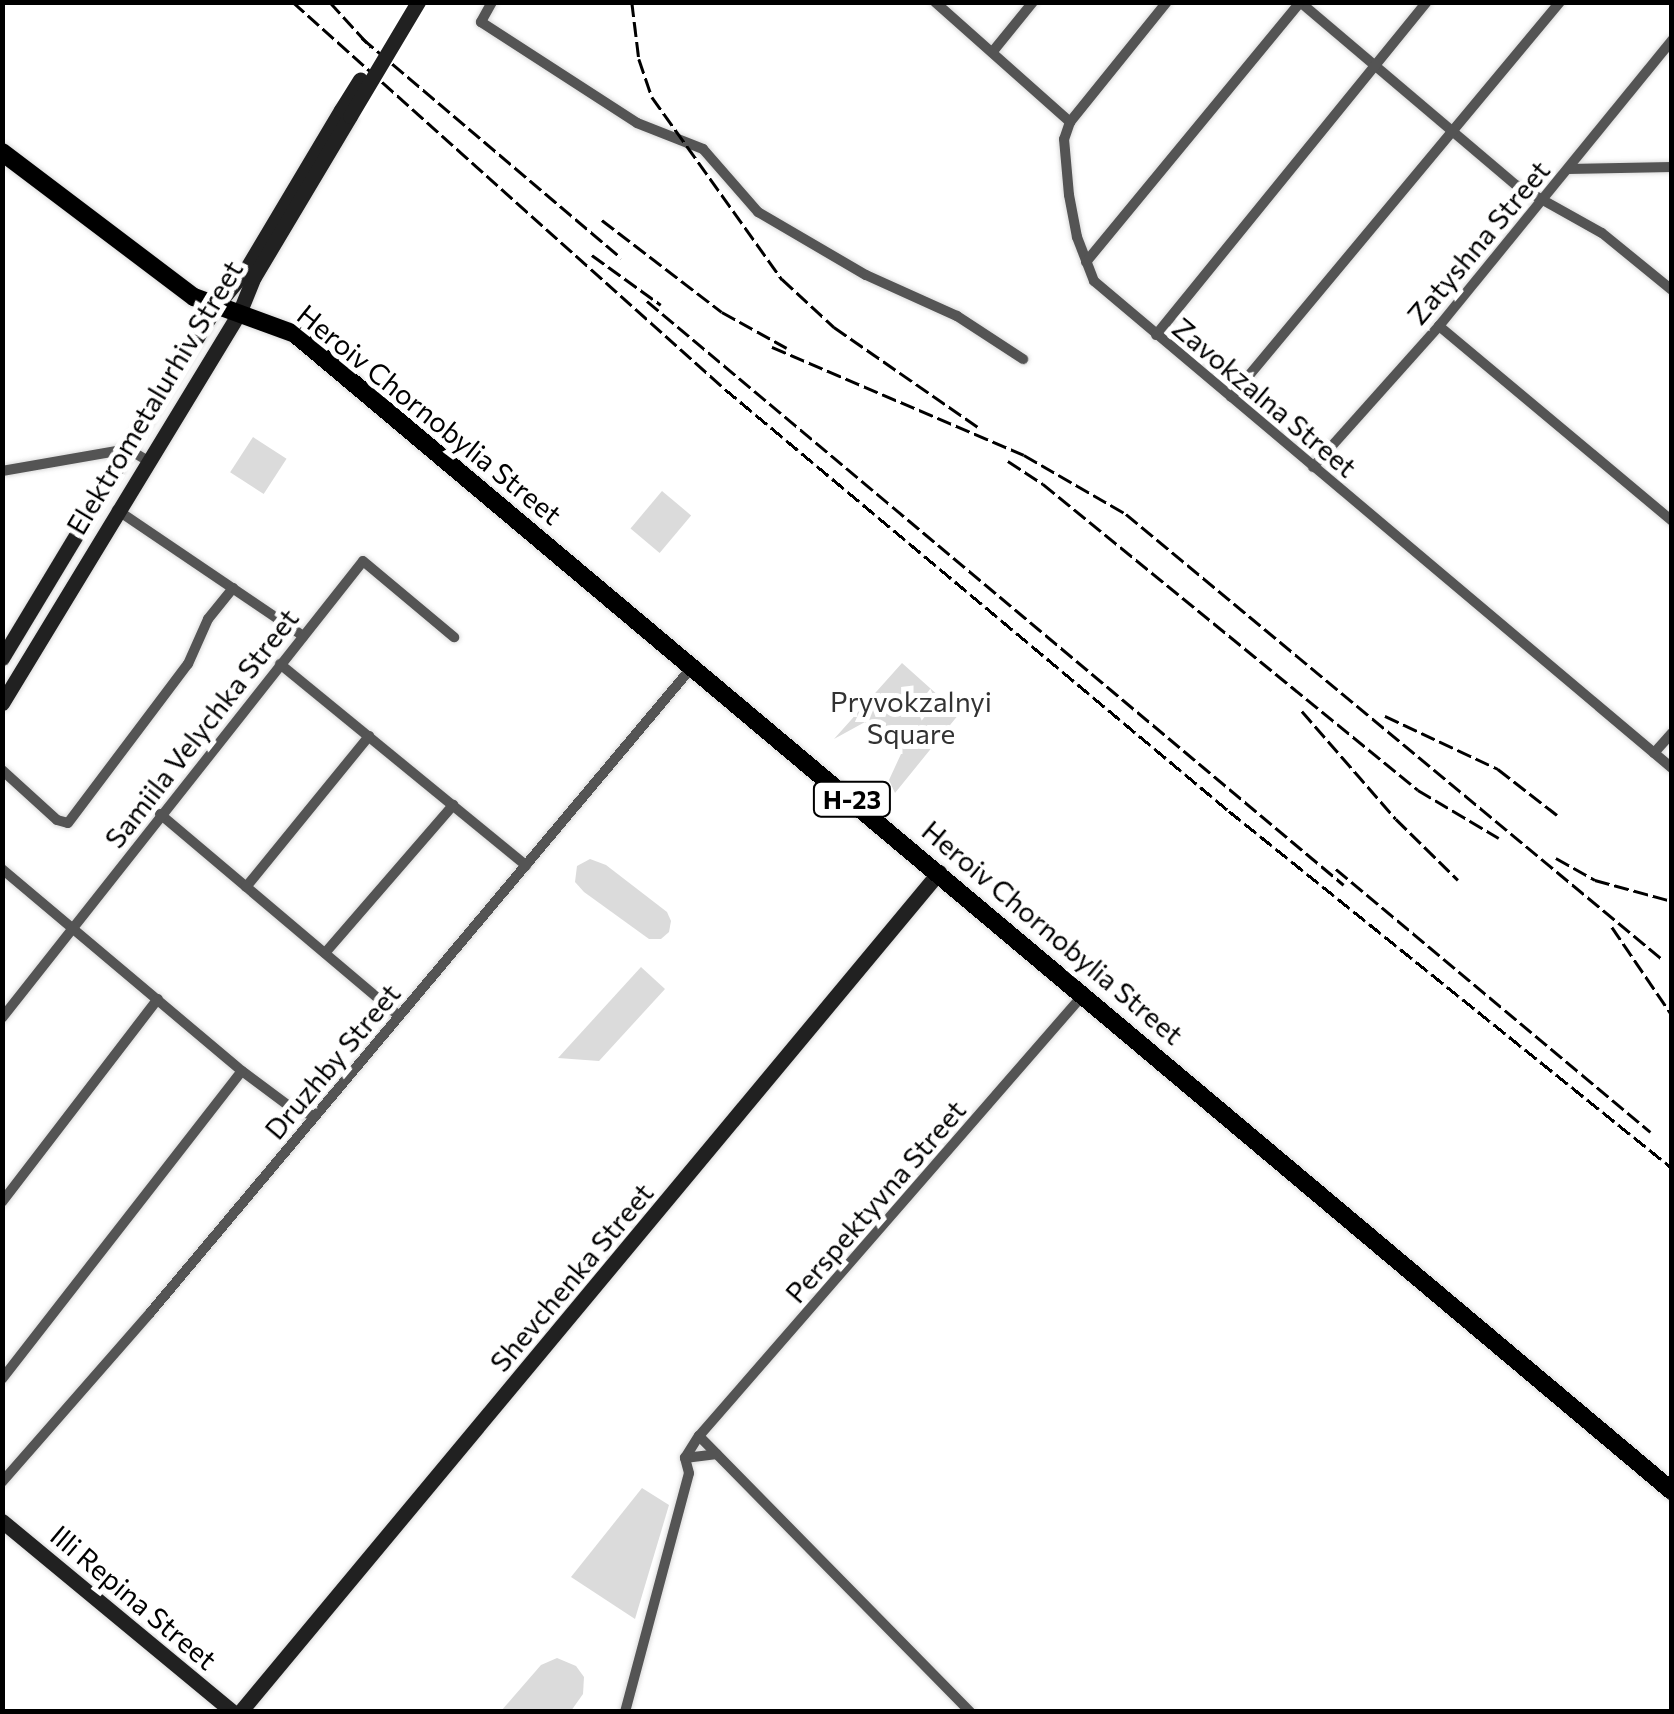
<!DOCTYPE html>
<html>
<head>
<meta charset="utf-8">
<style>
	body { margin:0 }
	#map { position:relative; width:1674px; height:1714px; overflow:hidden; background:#fff; font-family:Commissioner,sans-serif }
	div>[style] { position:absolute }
	.green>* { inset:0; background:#dbdbdb; transform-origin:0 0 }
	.roads { filter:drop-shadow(0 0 2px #dbdbdb) drop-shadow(0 0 2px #dbdbdb) }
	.street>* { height:10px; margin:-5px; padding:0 5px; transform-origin:5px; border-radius:5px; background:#545454 }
	.secondary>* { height:15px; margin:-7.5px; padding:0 7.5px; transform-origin:7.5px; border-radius:7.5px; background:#212121 }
	.primary>* { height:18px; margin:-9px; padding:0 9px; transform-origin:9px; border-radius:9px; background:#000 }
	.rail>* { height:2.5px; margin-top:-1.25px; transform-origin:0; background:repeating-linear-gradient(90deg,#000 0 15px,transparent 0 20px) }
	.secondary-bridge>* { height:15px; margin:-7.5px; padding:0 7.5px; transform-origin:7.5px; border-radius:7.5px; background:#212121 }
	span { translate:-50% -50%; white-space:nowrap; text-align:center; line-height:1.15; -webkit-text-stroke:10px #fff; paint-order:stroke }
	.shield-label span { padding:2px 8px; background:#fff; border:2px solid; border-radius:8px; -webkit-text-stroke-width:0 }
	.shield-label { font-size:25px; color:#000; font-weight:700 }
	.street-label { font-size:28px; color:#000 }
	.park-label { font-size:28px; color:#323232 }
	.frame { position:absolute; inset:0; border:5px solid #000; pointer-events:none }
</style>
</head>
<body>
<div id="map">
	<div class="green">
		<div style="left:253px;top:437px;width:40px;height:42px;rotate:33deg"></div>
		<div style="left:662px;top:491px;width:38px;height:49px;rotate:40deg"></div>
		<div style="clip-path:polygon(902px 663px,959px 714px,895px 793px,889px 780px,901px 754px,865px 722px,834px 739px)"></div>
		<div style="clip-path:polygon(590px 859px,606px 865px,667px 912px,671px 921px,669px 932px,661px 939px,649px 939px,584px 892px,575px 882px,577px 866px)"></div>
		<div style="clip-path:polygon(641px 967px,665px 989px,599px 1061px,558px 1058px)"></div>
		<div style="clip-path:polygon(642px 1488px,669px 1505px,635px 1619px,571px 1577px)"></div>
		<div style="clip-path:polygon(557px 1658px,576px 1666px,584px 1677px,583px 1694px,571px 1711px,501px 1711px,541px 1665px)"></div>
	</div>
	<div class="roads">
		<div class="street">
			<div style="left:492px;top:2px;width:23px;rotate:119deg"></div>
			<div style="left:481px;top:22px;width:186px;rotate:32.9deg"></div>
			<div style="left:637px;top:123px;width:71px;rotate:21.5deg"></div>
			<div style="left:703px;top:149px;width:84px;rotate:48.9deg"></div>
			<div style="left:758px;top:212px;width:125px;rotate:30.3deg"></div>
			<div style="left:866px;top:275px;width:100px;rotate:24.3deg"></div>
			<div style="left:957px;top:316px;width:79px;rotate:33.1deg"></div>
			<div style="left:935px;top:2px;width:181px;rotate:41.6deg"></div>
			<div style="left:1070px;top:122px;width:18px;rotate:109deg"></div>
			<div style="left:1064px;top:139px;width:56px;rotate:84.9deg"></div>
			<div style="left:1069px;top:195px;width:43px;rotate:79.2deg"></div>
			<div style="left:1077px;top:237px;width:47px;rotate:68.9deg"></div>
			<div style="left:1094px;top:281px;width:756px;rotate:40.12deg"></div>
			<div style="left:1300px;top:2px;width:283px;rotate:40.3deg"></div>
			<div style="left:1516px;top:185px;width:98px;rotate:29.2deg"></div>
			<div style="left:1602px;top:233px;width:90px;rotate:39.2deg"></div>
			<div style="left:994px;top:50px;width:62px;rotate:-50.9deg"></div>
			<div style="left:1070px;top:122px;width:154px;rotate:-51.1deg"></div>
			<div style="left:1568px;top:169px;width:104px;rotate:-1.1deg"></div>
			<div style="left:1086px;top:262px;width:337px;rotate:-50.5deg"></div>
			<div style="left:1439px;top:326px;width:304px;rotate:39.9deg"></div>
			<div style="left:1156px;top:335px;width:429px;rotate:-50.9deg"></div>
			<div style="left:1231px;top:397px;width:514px;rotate:-50.21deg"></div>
			<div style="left:1313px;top:467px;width:189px;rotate:-48.2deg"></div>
			<div style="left:1439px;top:326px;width:369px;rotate:-50.8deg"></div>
			<div style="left:2px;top:471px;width:128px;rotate:-9.9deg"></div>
			<div style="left:128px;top:449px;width:21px;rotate:31deg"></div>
			<div style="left:117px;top:510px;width:225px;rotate:34.1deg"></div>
			<div style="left:280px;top:664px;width:318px;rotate:39.3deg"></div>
			<div style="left:1654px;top:753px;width:27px;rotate:-48deg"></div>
			<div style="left:2px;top:770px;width:74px;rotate:42.3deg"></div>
			<div style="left:57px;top:820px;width:11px;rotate:15deg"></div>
			<div style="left:68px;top:823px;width:199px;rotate:-53deg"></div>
			<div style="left:188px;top:664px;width:49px;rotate:-66deg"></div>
			<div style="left:208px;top:619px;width:40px;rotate:-51deg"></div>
			<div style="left:160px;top:814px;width:313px;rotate:40.2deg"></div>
			<div style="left:2px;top:869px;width:314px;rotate:40.1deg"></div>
			<div style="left:242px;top:1071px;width:64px;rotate:36.7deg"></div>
			<div style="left:293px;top:1109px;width:23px;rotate:18deg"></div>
			<div style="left:246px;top:887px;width:195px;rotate:-50.8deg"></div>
			<div style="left:325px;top:953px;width:196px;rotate:-49.1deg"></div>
			<div style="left:2px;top:1018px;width:582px;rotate:-51.69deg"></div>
			<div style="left:363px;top:561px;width:119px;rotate:39.9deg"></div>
			<div style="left:2px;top:1202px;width:256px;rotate:-52.5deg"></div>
			<div style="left:2px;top:1379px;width:390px;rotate:-52.1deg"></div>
			<div style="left:699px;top:1436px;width:387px;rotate:45.5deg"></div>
			<div style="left:685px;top:1458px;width:32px;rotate:-7deg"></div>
			<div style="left:2px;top:1482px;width:225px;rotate:-48.8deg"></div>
			<div style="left:150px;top:1313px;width:843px;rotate:-50deg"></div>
			<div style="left:625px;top:1712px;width:247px;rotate:-75deg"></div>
			<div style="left:689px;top:1473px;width:16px;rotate:-105deg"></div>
			<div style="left:685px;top:1458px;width:26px;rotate:-58deg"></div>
			<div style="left:699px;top:1436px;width:585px;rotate:-48.95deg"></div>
		</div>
		<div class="secondary">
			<div style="left:2px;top:658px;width:244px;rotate:-58.9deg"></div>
			<div style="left:128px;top:449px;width:169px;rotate:-58.3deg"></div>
			<div style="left:217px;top:305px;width:44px;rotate:-50.5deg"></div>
			<div style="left:245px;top:271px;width:187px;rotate:-59.2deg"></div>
			<div style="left:2px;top:703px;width:459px;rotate:-58.7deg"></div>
			<div style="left:240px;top:311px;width:37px;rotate:-68deg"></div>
			<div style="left:254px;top:277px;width:187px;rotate:-59.2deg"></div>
			<div style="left:2px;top:1521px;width:300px;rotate:39.6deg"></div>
			<div style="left:240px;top:1712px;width:1093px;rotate:-50.23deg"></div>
		</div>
		<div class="primary">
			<div style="left:2px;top:152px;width:241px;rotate:37.1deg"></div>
			<div style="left:194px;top:297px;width:108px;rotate:20.1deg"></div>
			<div style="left:295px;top:334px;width:1799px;rotate:40.04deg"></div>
		</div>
	</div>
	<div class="rail">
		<div style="left:293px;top:2px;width:580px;rotate:41.86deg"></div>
		<div style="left:725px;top:389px;width:657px;rotate:39.94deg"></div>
		<div style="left:1229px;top:811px;width:569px;rotate:38.86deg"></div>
		<div style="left:330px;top:2px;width:61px;rotate:47.7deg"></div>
		<div style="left:632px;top:2px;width:57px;rotate:83deg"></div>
		<div style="left:639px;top:59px;width:40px;rotate:71.1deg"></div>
		<div style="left:652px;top:97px;width:224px;rotate:54.5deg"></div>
		<div style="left:782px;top:279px;width:71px;rotate:42.7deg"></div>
		<div style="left:834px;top:327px;width:175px;rotate:34.8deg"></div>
		<div style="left:362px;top:38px;width:340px;rotate:40.3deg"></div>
		<div style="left:602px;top:220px;width:151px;rotate:37.5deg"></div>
		<div style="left:722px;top:312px;width:74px;rotate:29deg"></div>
		<div style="left:592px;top:255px;width:85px;rotate:35.9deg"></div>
		<div style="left:647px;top:301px;width:909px;rotate:39.96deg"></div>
		<div style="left:772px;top:347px;width:274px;rotate:23.2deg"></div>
		<div style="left:1024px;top:455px;width:118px;rotate:30deg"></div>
		<div style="left:1126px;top:514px;width:697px;rotate:39.7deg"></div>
		<div style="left:1008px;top:461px;width:42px;rotate:33.3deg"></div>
		<div style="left:1043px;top:484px;width:484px;rotate:39.2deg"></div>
		<div style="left:1418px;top:790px;width:94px;rotate:30.7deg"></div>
		<div style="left:1302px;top:711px;width:143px;rotate:49deg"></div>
		<div style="left:1396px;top:819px;width:87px;rotate:44.5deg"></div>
		<div style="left:1385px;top:716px;width:125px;rotate:25.1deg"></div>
		<div style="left:1498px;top:769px;width:75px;rotate:37.9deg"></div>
		<div style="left:1556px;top:858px;width:45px;rotate:29.4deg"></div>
		<div style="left:1595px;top:880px;width:80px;rotate:15.3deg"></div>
		<div style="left:1336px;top:869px;width:410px;rotate:39.9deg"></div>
		<div style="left:1612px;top:927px;width:107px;rotate:55.7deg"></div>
		<div style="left:1671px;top:1227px;width:1px"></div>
	</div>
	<div class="secondary-bridge">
		<div style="left:341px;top:110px;width:36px;rotate:-58deg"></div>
		<div style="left:350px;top:116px;width:133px;rotate:-59.2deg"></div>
	</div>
	<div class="shield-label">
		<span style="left:852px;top:799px">Н-23</span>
	</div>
	<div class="street-label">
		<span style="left:1478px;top:242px;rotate:-50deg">Zatyshna Street</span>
		<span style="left:154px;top:397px;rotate:-59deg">Elektrometalurhiv Street</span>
		<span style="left:1265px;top:397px;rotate:40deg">Zavokzalna Street</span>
		<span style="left:430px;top:414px;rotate:39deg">Heroiv Chornobylia Street</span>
		<span style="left:201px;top:728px;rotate:-52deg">Samiila Velychka Street</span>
		<span style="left:1053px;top:932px;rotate:40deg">Heroiv Chornobylia Street</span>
		<span style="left:332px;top:1061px;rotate:-50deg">Druzhby Street</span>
		<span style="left:875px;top:1201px;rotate:-49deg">Perspektyvna Street</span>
		<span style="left:571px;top:1277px;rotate:-50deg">Shevchenka Street</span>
		<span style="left:134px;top:1597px;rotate:40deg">Illi Repina Street</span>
	</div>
	<div class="park-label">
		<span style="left:911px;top:717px">Pryvokzalnyi<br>Square</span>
	</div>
	<div class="frame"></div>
</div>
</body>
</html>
